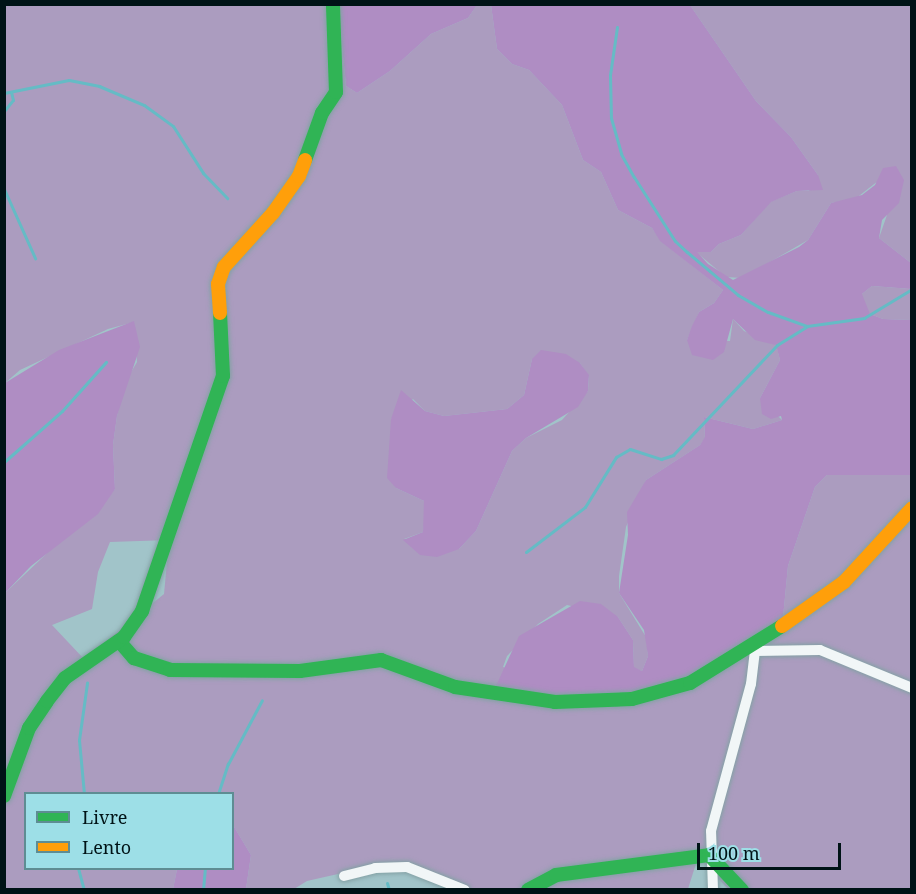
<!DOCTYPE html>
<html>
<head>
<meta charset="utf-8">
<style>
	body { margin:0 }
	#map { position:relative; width:916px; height:894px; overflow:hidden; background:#a1c4c9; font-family:"Noto Serif",serif }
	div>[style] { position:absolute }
	.green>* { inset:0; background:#ab9cbf }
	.forest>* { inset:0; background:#af8dc3 }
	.stream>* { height:3px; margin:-1.5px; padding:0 1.5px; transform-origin:1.5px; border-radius:1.5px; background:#65bbc5 }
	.roads { filter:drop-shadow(0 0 2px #84a1a5) drop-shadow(0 0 2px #84a1a5) }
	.street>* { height:10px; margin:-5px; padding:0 5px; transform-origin:5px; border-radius:5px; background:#f1f6f7 }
	.fast>* { height:14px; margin:-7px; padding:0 7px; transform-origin:7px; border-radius:7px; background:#30b455 }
	.slow>* { height:14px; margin:-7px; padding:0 7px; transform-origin:7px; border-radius:7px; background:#ff9f0a }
	span { translate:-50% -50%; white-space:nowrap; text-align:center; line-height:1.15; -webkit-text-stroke:6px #9ddfe7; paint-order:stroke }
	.frame { position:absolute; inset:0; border:6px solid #001316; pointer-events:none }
	.legend { position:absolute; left:24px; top:792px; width:210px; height:78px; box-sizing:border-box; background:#9ddfe7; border:2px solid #5e8d93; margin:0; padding:8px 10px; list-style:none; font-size:18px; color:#001316 }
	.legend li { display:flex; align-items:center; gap:12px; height:30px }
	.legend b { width:30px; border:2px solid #5e8d93 }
	.scale { position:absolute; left:697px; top:843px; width:144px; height:27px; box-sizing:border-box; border:3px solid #001316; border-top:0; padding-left:8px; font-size:18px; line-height:21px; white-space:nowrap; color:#001316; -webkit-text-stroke:4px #9ddfe7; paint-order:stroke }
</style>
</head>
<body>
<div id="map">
	<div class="green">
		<div style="clip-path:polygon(evenodd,5px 5px,338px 5px,346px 86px,357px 93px,390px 71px,431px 34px,468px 18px,477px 5px,491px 5px,497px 49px,512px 64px,529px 70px,562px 105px,583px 160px,601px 172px,618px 210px,652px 228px,661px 241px,723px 290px,714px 303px,699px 312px,687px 340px,730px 341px,733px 319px,744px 331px,776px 344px,780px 360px,760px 398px,782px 420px,753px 429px,704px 417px,705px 438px,700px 445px,646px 480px,626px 527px,619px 576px,619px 593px,646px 637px,648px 656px,642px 671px,634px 668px,633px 640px,618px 617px,567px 605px,538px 624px,507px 656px,503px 667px,613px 700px,783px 618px,788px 566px,815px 487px,827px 475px,911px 475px,911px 889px,728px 889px,698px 857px,688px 889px,457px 889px,420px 873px,382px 864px,307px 881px,294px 889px,246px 889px,251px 855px,233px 825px,232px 794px,26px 794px,26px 868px,177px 869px,173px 889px,5px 889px,5px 593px,115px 489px,113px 445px,117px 416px,126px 381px,137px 362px,134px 322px,108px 329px,20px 370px,5px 383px,5px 5px,532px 359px,580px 363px,589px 376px,588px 391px,562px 420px,526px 438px,512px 451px,476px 531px,459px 549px,404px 539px,423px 532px,426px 510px,424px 501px,396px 488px,391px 457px,391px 419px,413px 399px,425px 411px,444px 416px,507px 409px,524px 395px,532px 359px,5px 5px,169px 540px,164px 594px,84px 659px,52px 625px,92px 609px,98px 572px,110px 542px,169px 540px)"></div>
		<div style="clip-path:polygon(690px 5px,911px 5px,911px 263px,879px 238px,887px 215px,878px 181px,855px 199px,831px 203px,808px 240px,742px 278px,726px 277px,696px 252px,711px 252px,719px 244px,741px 235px,770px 202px,797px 191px,809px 191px,818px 175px,791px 137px,756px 101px)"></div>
		<div style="clip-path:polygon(872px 286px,911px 289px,911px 320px,883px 319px,870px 314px,862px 303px,862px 294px)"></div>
	</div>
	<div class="forest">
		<div style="clip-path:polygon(338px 5px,477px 5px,468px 18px,431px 34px,390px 71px,357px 93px,346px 86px)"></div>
		<div style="clip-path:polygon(491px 5px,690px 5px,756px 101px,791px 137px,818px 175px,823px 190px,797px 191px,771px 202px,741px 235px,719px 244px,711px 252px,697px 252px,708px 264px,733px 280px,799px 247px,808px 240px,831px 203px,862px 195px,875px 185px,883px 168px,896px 166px,904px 180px,899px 203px,882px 220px,879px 238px,911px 263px,911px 289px,872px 286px,862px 294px,870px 314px,883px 319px,911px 320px,911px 475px,827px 475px,815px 487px,788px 566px,783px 618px,675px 691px,562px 700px,495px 688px,519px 636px,580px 601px,601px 604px,618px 617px,633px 640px,634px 667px,642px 671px,648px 656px,644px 630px,619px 593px,628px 535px,627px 512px,646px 480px,700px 445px,705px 437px,704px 417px,753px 429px,782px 420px,781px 416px,771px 419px,762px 414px,760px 398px,780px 360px,776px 345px,755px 340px,733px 319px,724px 352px,713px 360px,692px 355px,687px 340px,692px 326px,699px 312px,714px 303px,723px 290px,660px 241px,652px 228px,618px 210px,601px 172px,583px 160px,562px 105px,529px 70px,512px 64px,497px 49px)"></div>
		<div style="clip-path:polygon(134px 321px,140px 347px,117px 416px,113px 445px,115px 489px,98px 514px,31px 566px,5px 593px,5px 383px,59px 350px)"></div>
		<div style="clip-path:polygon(541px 350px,566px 354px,580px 363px,589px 375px,588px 391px,578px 407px,526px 438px,512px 451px,476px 531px,459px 549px,437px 557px,420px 555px,403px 540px,423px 532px,424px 501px,396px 488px,387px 478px,391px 419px,401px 390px,425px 411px,444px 416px,507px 409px,524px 395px,532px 359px)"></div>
		<div style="clip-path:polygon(233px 825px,251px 855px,246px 889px,173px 889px,177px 869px,232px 868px)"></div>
	</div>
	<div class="stream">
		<div style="left:617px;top:27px;width:49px;rotate:98.3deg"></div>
		<div style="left:610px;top:75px;width:43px;rotate:88.7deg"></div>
		<div style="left:611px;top:118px;width:37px;rotate:74deg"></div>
		<div style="left:621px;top:154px;width:26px;rotate:61deg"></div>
		<div style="left:634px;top:177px;width:76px;rotate:57.4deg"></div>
		<div style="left:675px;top:241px;width:16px;rotate:43deg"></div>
		<div style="left:687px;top:252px;width:67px;rotate:40.1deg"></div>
		<div style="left:738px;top:295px;width:34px;rotate:30deg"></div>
		<div style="left:768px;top:312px;width:41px;rotate:19.7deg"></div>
		<div style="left:4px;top:93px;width:66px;rotate:-11.3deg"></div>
		<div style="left:69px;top:80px;width:31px;rotate:11deg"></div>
		<div style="left:99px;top:86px;width:49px;rotate:22.9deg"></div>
		<div style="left:144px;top:105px;width:36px;rotate:36deg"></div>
		<div style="left:173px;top:126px;width:56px;rotate:57.4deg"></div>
		<div style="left:203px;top:173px;width:35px;rotate:46deg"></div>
		<div style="left:4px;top:111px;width:14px;rotate:-51deg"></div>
		<div style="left:13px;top:100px;width:8px;rotate:-104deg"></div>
		<div style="left:4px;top:189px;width:76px;rotate:65.8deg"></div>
		<div style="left:4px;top:462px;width:77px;rotate:-41.3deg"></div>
		<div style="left:62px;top:411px;width:66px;rotate:-48.1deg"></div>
		<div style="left:526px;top:552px;width:74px;rotate:-37.3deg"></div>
		<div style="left:585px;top:507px;width:59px;rotate:-58.2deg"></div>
		<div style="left:616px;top:457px;width:16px;rotate:-30deg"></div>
		<div style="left:630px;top:449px;width:33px;rotate:18deg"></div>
		<div style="left:661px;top:459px;width:13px;rotate:-18deg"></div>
		<div style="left:673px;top:455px;width:151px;rotate:-46.6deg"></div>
		<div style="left:777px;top:345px;width:36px;rotate:-32deg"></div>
		<div style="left:807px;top:326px;width:58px;rotate:-8deg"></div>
		<div style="left:864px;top:318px;width:56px;rotate:-31.1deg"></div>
		<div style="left:84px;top:794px;width:54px;rotate:-95.3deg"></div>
		<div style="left:79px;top:740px;width:58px;rotate:-82deg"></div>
		<div style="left:218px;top:794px;width:32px;rotate:-72deg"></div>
		<div style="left:228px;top:764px;width:72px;rotate:-62deg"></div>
		<div style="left:78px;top:868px;width:23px;rotate:75deg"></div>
		<div style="left:387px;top:883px;width:7px;rotate:74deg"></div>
		<div style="left:203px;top:890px;width:22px;rotate:-85deg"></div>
	</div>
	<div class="roads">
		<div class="street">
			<div style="left:755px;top:651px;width:65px;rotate:-0.9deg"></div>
			<div style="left:820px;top:650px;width:100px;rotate:22.4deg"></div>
			<div style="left:344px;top:876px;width:32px;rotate:-14deg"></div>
			<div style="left:375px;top:868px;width:32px;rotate:-2deg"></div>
			<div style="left:407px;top:867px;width:62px;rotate:21.6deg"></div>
			<div style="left:713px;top:890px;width:59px;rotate:-91.9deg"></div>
			<div style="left:711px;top:831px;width:152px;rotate:-74.8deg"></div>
			<div style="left:751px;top:684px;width:42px;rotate:-83.2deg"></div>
		</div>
		<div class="fast">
			<div style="left:305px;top:160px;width:50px;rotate:-70.1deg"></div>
			<div style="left:322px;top:113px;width:25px;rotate:-56deg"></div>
			<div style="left:336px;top:92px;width:88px;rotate:-92deg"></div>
			<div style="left:119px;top:641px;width:23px;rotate:49deg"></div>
			<div style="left:134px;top:658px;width:38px;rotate:18deg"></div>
			<div style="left:170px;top:670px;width:130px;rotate:0.4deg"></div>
			<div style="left:300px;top:671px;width:82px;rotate:-7.7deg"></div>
			<div style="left:381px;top:660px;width:79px;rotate:20deg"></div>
			<div style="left:455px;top:687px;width:101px;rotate:8.5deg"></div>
			<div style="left:555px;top:702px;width:77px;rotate:-2.2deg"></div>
			<div style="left:632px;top:699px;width:60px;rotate:-15.4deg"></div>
			<div style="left:690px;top:683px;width:108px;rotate:-31.8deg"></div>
			<div style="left:4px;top:796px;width:72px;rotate:-69.8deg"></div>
			<div style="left:29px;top:728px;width:32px;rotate:-56deg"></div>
			<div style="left:47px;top:701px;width:29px;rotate:-52deg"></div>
			<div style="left:65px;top:678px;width:72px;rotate:-34.8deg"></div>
			<div style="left:124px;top:637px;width:32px;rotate:-55deg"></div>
			<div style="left:142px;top:611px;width:249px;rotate:-71deg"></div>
			<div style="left:223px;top:376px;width:63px;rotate:-92.7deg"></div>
			<div style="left:528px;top:890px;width:32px;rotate:-28deg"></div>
			<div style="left:556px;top:875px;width:154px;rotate:-7.4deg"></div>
			<div style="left:709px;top:855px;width:48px;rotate:46.7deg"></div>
		</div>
		<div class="slow">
			<div style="left:220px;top:313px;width:29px;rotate:-94deg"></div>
			<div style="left:218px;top:284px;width:18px;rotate:-71deg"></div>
			<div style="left:224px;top:267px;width:73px;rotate:-47.8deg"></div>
			<div style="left:273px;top:213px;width:45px;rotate:-54.9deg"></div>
			<div style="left:299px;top:176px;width:17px;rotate:-69deg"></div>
			<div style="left:782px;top:626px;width:76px;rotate:-35.4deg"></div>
			<div style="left:844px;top:582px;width:100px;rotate:-47.4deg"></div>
		</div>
	</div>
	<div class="frame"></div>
	<ul class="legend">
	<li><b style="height:8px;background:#30b455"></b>Livre</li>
	<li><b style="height:8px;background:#ff9f0a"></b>Lento</li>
	</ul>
	<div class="scale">100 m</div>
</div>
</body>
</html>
